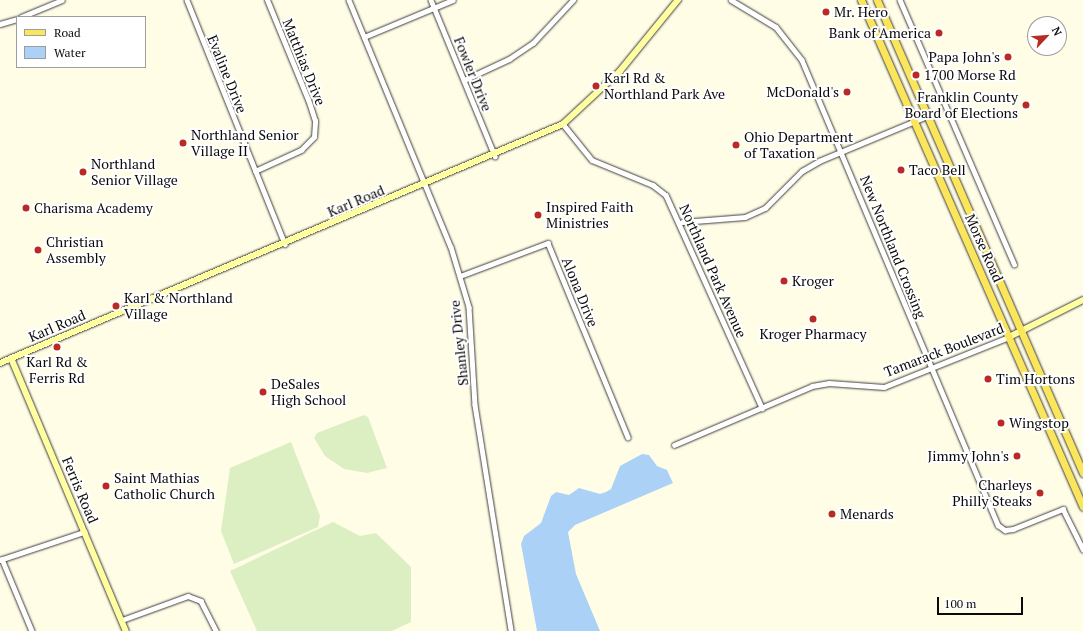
<!DOCTYPE html>
<html>
<head>
<meta charset="utf-8">
<style>
	body { margin:0 }
	#map { position:relative; width:1083px; height:631px; overflow:hidden; background:#fffde6; font-family:"PT Serif",serif }
	div>[style] { position:absolute }
	.pitch>* { inset:0; background:#dbefc3 }
	.water>* { inset:0; background:#abd2f6 }
	.roads { filter:drop-shadow(0 0 1px #3d3d3d) drop-shadow(0 0 1px #3d3d3d) }
	.street>* { height:4.5px; margin:-2.25px; padding:0 2.25px; transform-origin:2.25px; border-radius:2.25px; background:#fff }
	.secondary>* { height:6px; margin:-3px; padding:0 3px; transform-origin:3px; border-radius:3px; background:#ffffa1 }
	.primary>* { height:7px; margin:-3.5px; padding:0 3.5px; transform-origin:3.5px; border-radius:3.5px; background:#fae55b }
	.dots>* { width:11px; height:11px; translate:-50% -50%; box-sizing:border-box; border:2px solid #fff; border-radius:50% }
	span { translate:-50% -50%; white-space:nowrap; text-align:center; line-height:1.15; -webkit-text-stroke:4px #fff; paint-order:stroke }
	.poi-label { font-size:14px; color:#0a0a0a }
	.left { translate:0 -50%; text-align:left }
	.right { translate:-100% -50%; text-align:right }
	.street-label { font-size:14px; color:#0a0a0a }
	.legend { position:absolute; left:16px; top:16px; width:130px; height:52px; box-sizing:border-box; background:#fff; border:1px solid #9d9d9d; margin:0; padding:5px 7px; list-style:none; font-size:12px; color:#0a0a0a }
	.legend li { display:flex; align-items:center; gap:8px; height:20px }
	.legend b { width:20px; border:1px solid #9d9d9d }
	.north { position:absolute; left:1027px; top:16px; width:40px; height:40px; box-sizing:border-box; background:#fff; border:1px solid #9d9d9d; border-radius:50%; rotate:64deg; font-size:11px; font-weight:700; line-height:16px; text-align:center; color:#0a0a0a }
	.north::after { content:''; display:block; margin:auto; width:14px; height:18px; background:#b92b22; clip-path:polygon(50% 0,100% 100%,50% 72%,0 100%) }
	.scale { position:absolute; left:937px; top:597px; width:86px; height:18px; box-sizing:border-box; border:2px solid #0a0a0a; border-top:0; padding-left:5px; font-size:12px; line-height:14px; white-space:nowrap; color:#0a0a0a; -webkit-text-stroke:3px #fff; paint-order:stroke }
</style>
</head>
<body>
<div id="map">
	<div class="pitch">
		<div style="clip-path:polygon(364px 415px,368px 417px,387px 468px,367px 473px,344px 469px,325px 456px,314px 438px,317px 433px)"></div>
		<div style="clip-path:polygon(291px 442px,320px 516px,318px 527px,234px 564px,221px 531px,230px 468px)"></div>
		<div style="clip-path:polygon(333px 522px,360px 536px,376px 533px,411px 567px,411px 622px,392px 631px,257px 631px,230px 571px)"></div>
	</div>
	<div class="water">
		<div style="clip-path:polygon(642px 454px,649px 455px,657px 466px,667px 470px,673px 483px,575px 525px,568px 532px,576px 574px,600px 631px,537px 631px,521px 544px,524px 536px,541px 523px,551px 496px,556px 492px,569px 495px,579px 488px,600px 494px,606px 492px,611px 489px,620px 466px)"></div>
	</div>
	<div class="roads">
		<div class="street">
			<div style="left:187px;top:0;width:263px;rotate:68.1deg"></div>
			<div style="left:349px;top:0;width:267px;rotate:67.6deg"></div>
			<div style="left:451px;top:247px;width:63px;rotate:73.3deg"></div>
			<div style="left:469px;top:307px;width:98px;rotate:86.5deg"></div>
			<div style="left:475px;top:405px;width:229px;rotate:80.9deg"></div>
			<div style="left:431px;top:0;width:169px;rotate:67.7deg"></div>
			<div style="left:731px;top:0;width:52px;rotate:31deg"></div>
			<div style="left:776px;top:27px;width:42px;rotate:51.8deg"></div>
			<div style="left:802px;top:60px;width:505px;rotate:67.14deg"></div>
			<div style="left:998px;top:525px;width:9px;rotate:36deg"></div>
			<div style="left:1005px;top:530px;width:8px;rotate:-7deg"></div>
			<div style="left:1013px;top:529px;width:54px;rotate:-21.8deg"></div>
			<div style="left:1063px;top:509px;width:45px;rotate:63.4deg"></div>
			<div style="left:900px;top:0;width:288px;rotate:66.6deg"></div>
			<div style="left:21px;top:17px;width:44px;rotate:-22.5deg"></div>
			<div style="left:0;top:24px;width:18px;rotate:-16deg"></div>
			<div style="left:364px;top:37px;width:96px;rotate:-22.6deg"></div>
			<div style="left:464px;top:80px;width:50px;rotate:-25deg"></div>
			<div style="left:509px;top:59px;width:29px;rotate:-34deg"></div>
			<div style="left:533px;top:43px;width:59px;rotate:-47.1deg"></div>
			<div style="left:563px;top:124px;width:46px;rotate:51.1deg"></div>
			<div style="left:592px;top:160px;width:66px;rotate:22.3deg"></div>
			<div style="left:653px;top:185px;width:16px;rotate:38deg"></div>
			<div style="left:666px;top:195px;width:234px;rotate:65.7deg"></div>
			<div style="left:255px;top:171px;width:51px;rotate:-24.5deg"></div>
			<div style="left:301px;top:150px;width:18px;rotate:-45deg"></div>
			<div style="left:314px;top:137px;width:16px;rotate:-86deg"></div>
			<div style="left:315px;top:121px;width:22px;rotate:-108deg"></div>
			<div style="left:308px;top:100px;width:108px;rotate:-112.3deg"></div>
			<div style="left:682px;top:222px;width:63px;rotate:-4.5deg"></div>
			<div style="left:745px;top:217px;width:22px;rotate:-24deg"></div>
			<div style="left:765px;top:208px;width:52px;rotate:-45deg"></div>
			<div style="left:802px;top:171px;width:20px;rotate:-30deg"></div>
			<div style="left:819px;top:161px;width:117px;rotate:-22.6deg"></div>
			<div style="left:460px;top:276px;width:94px;rotate:-20.6deg"></div>
			<div style="left:548px;top:243px;width:210px;rotate:67.6deg"></div>
			<div style="left:674px;top:445px;width:150px;rotate:-23.1deg"></div>
			<div style="left:812px;top:386px;width:17px;rotate:-10deg"></div>
			<div style="left:829px;top:383px;width:55px;rotate:4.2deg"></div>
			<div style="left:884px;top:387px;width:135px;rotate:-21.8deg"></div>
			<div style="left:2px;top:559px;width:78px;rotate:67.4deg"></div>
			<div style="left:0;top:560px;width:89px;rotate:-18.4deg"></div>
			<div style="left:122px;top:620px;width:70px;rotate:-20deg"></div>
			<div style="left:188px;top:596px;width:14px;rotate:21deg"></div>
			<div style="left:201px;top:601px;width:34px;rotate:63deg"></div>
		</div>
		<div class="secondary">
			<div style="left:1009px;top:337px;width:83px;rotate:-26.6deg"></div>
			<div style="left:11px;top:358px;width:296px;rotate:67.2deg"></div>
			<div style="left:0;top:363px;width:612px;rotate:-23deg"></div>
			<div style="left:563px;top:124px;width:78px;rotate:-42.9deg"></div>
			<div style="left:620px;top:71px;width:92px;rotate:-50.8deg"></div>
		</div>
		<div class="primary">
			<div style="left:861px;top:0;width:553px;rotate:66.35deg"></div>
			<div style="left:877px;top:0;width:516px;rotate:66.47deg"></div>
		</div>
	</div>
	<div class="dots">
		<div style="left:826px;top:12px;background:#b92b22"></div>
		<div style="left:939px;top:33px;background:#b92b22"></div>
		<div style="left:1008px;top:57px;background:#b92b22"></div>
		<div style="left:916px;top:75px;background:#b92b22"></div>
		<div style="left:596px;top:86px;background:#b92b22"></div>
		<div style="left:847px;top:92px;background:#b92b22"></div>
		<div style="left:1026px;top:105px;background:#b92b22"></div>
		<div style="left:183px;top:143px;background:#b92b22"></div>
		<div style="left:736px;top:145px;background:#b92b22"></div>
		<div style="left:901px;top:170px;background:#b92b22"></div>
		<div style="left:83px;top:172px;background:#b92b22"></div>
		<div style="left:26px;top:208px;background:#b92b22"></div>
		<div style="left:538px;top:215px;background:#b92b22"></div>
		<div style="left:38px;top:250px;background:#b92b22"></div>
		<div style="left:784px;top:281px;background:#b92b22"></div>
		<div style="left:116px;top:306px;background:#b92b22"></div>
		<div style="left:813px;top:319px;background:#b92b22"></div>
		<div style="left:57px;top:347px;background:#b92b22"></div>
		<div style="left:988px;top:379px;background:#b92b22"></div>
		<div style="left:263px;top:392px;background:#b92b22"></div>
		<div style="left:1001px;top:423px;background:#b92b22"></div>
		<div style="left:1017px;top:456px;background:#b92b22"></div>
		<div style="left:106px;top:486px;background:#b92b22"></div>
		<div style="left:1040px;top:493px;background:#b92b22"></div>
		<div style="left:832px;top:514px;background:#b92b22"></div>
	</div>
	<div class="poi-label">
		<span class="left" style="left:834px;top:12px">Mr. Hero</span>
		<span class="right" style="left:931px;top:33px">Bank of America</span>
		<span class="right" style="left:1000px;top:57px">Papa John's</span>
		<span class="left" style="left:924px;top:75px">1700 Morse Rd</span>
		<span class="left" style="left:604px;top:86px">Karl Rd &amp;<br>Northland Park Ave</span>
		<span class="right" style="left:839px;top:92px">McDonald's</span>
		<span class="right" style="left:1018px;top:105px">Franklin County<br>Board of Elections</span>
		<span class="left" style="left:191px;top:143px">Northland Senior<br>Village II</span>
		<span class="left" style="left:744px;top:145px">Ohio Department<br>of Taxation</span>
		<span class="left" style="left:91px;top:172px">Northland<br>Senior Village</span>
		<span class="left" style="left:909px;top:170px">Taco Bell</span>
		<span class="left" style="left:546px;top:215px">Inspired Faith<br>Ministries</span>
		<span class="left" style="left:34px;top:208px">Charisma Academy</span>
		<span class="left" style="left:46px;top:250px">Christian<br>Assembly</span>
		<span class="left" style="left:792px;top:281px">Kroger</span>
		<span class="left" style="left:124px;top:306px">Karl &amp; Northland<br>Village</span>
		<span style="left:813px;top:334px">Kroger Pharmacy</span>
		<span style="left:57px;top:370px">Karl Rd &amp;<br>Ferris Rd</span>
		<span class="left" style="left:996px;top:379px">Tim Hortons</span>
		<span class="left" style="left:271px;top:392px">DeSales<br>High School</span>
		<span class="left" style="left:1009px;top:423px">Wingstop</span>
		<span class="right" style="left:1009px;top:456px">Jimmy John's</span>
		<span class="left" style="left:114px;top:486px">Saint Mathias<br>Catholic Church</span>
		<span class="right" style="left:1032px;top:493px">Charleys<br>Philly Steaks</span>
		<span class="left" style="left:840px;top:514px">Menards</span>
	</div>
	<div class="street-label">
		<span style="left:304px;top:62px;rotate:68deg">Matthias Drive</span>
		<span style="left:227px;top:74px;rotate:68deg">Evaline Drive</span>
		<span style="left:473px;top:74px;rotate:68deg">Fowler Drive</span>
		<span style="left:356px;top:201px;rotate:-23deg">Karl Road</span>
		<span style="left:893px;top:247px;rotate:68deg">New Northland Crossing</span>
		<span style="left:984px;top:248px;rotate:66deg">Morse Road</span>
		<span style="left:713px;top:271px;rotate:66deg">Northland Park Avenue</span>
		<span style="left:580px;top:292px;rotate:68deg">Alona Drive</span>
		<span style="left:57px;top:326px;rotate:-23deg">Karl Road</span>
		<span style="left:459px;top:343px;rotate:-96deg">Shanley Drive</span>
		<span style="left:944px;top:350px;rotate:-21deg">Tamarack Boulevard</span>
		<span style="left:80px;top:490px;rotate:67deg">Ferris Road</span>
	</div>
	<ul class="legend">
	<li><b style="height:5px;background:#fae55b"></b>Road</li>
	<li><b style="height:11px;background:#abd2f6"></b>Water</li>
	</ul>
	<div class="north">N</div>
	<div class="scale">100 m</div>
</div>
</body>
</html>
